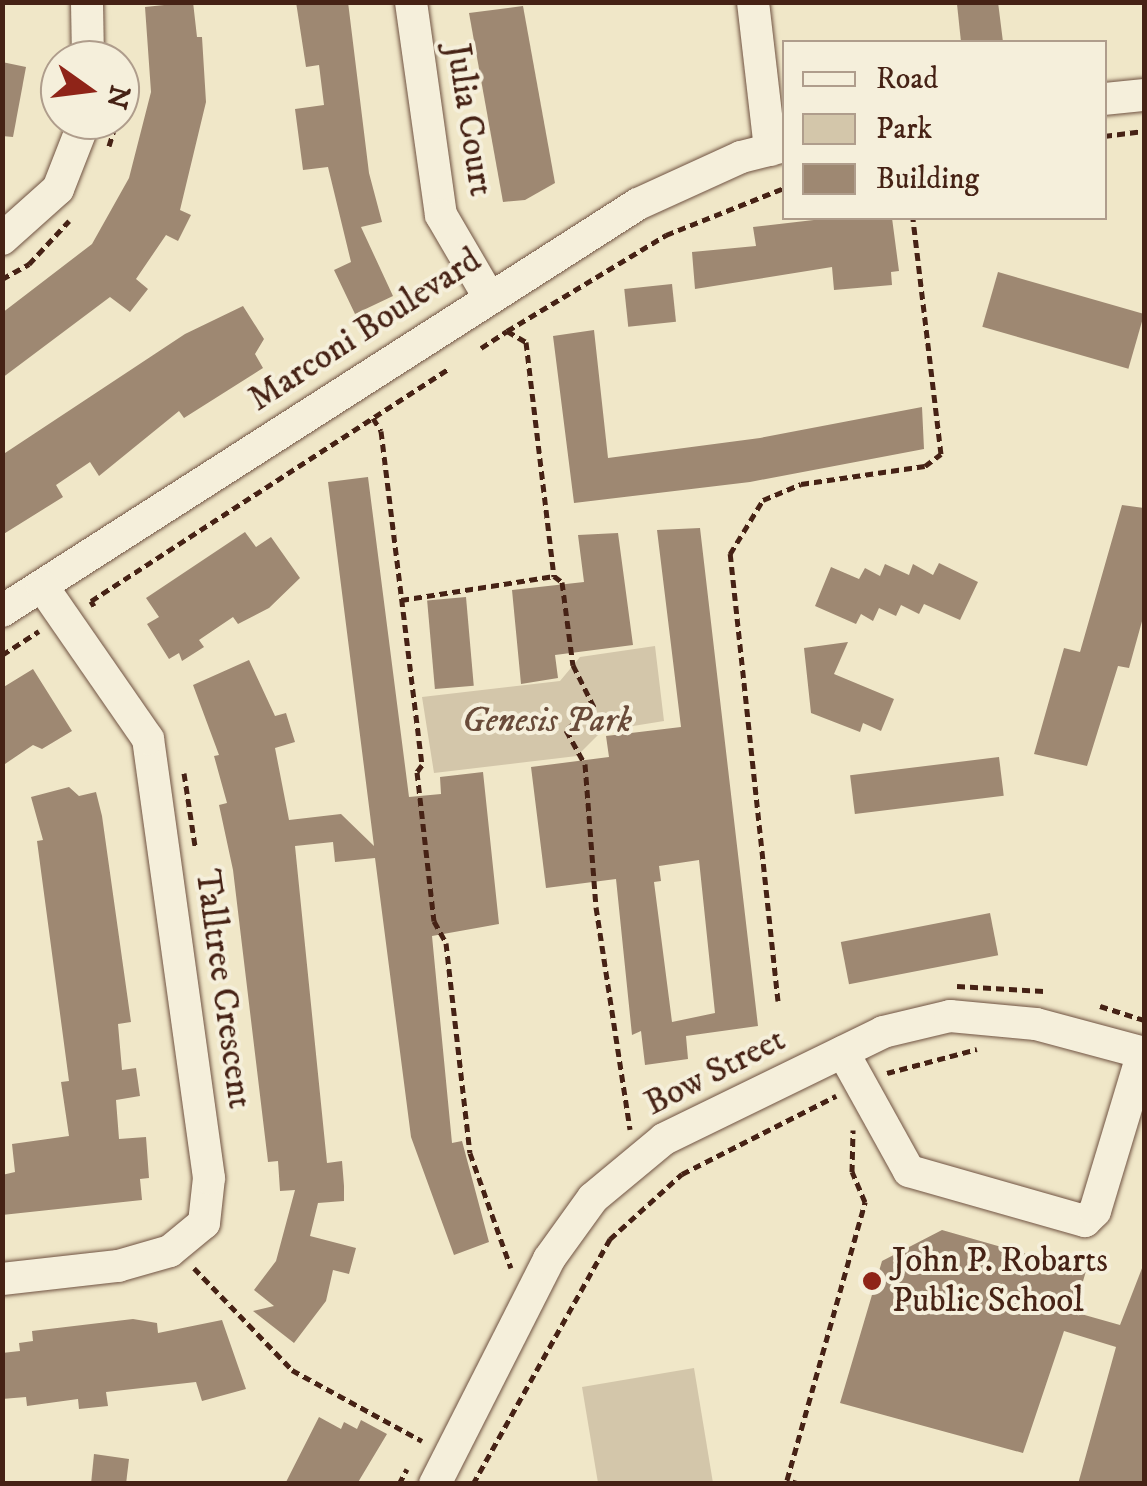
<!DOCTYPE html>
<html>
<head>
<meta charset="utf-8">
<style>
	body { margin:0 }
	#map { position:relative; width:1147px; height:1486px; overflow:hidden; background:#f0e7c8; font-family:"IM FELL DW Pica",serif }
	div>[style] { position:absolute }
	.green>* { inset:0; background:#d3c6aa }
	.building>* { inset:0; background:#9e8872; transform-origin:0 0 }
	.path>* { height:5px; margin-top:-2.5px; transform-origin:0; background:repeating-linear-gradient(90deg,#462215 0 8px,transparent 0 13px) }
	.roads { filter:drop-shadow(0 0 2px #705342) drop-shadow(0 0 2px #705342) }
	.minor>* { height:32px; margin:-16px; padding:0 16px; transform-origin:16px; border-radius:16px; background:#f5efdb }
	.dots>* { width:28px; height:28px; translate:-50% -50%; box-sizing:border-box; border:5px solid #f5efdb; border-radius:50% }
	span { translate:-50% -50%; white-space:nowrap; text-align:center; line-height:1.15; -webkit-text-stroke:8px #f5efdb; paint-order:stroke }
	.street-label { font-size:35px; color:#462215 }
	.park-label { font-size:35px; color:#694b3a; font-style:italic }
	.poi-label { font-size:35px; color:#462215 }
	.left { translate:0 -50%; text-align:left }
	.frame { position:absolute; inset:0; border:5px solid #462215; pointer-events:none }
	.legend { position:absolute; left:782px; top:40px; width:325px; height:180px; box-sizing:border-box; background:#f5efdb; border:2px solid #af9d8c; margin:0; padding:12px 18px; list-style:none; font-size:30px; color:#462215 }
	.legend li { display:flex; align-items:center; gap:20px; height:50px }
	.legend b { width:50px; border:2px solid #af9d8c }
	.north { position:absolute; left:40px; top:40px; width:100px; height:100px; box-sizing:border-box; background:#f5efdb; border:2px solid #af9d8c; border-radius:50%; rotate:104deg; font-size:28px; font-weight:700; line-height:40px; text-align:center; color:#462215 }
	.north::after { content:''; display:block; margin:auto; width:35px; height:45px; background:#8f2418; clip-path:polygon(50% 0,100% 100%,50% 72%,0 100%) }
</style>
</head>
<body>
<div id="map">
	<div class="green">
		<div style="clip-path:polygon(655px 646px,664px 721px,602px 731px,577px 756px,434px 773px,422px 697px,560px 681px,580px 657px)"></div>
		<div style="clip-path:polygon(694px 1368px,713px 1483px,598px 1483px,582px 1387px)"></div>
	</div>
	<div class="building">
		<div style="clip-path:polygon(193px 2px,197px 37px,202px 37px,206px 102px,180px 210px,191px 215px,178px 241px,166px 235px,136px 279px,148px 289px,130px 312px,110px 297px,2px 378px,2px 313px,92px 244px,129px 178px,151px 92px,145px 7px)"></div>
		<div style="clip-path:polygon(296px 2px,348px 2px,369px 173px,382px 222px,361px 227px,393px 296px,355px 314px,334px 270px,351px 262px,328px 167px,303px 170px,295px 109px,324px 105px,319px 65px,306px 67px)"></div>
		<div style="clip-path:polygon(998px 2px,1003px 42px,961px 42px,957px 4px)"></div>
		<div style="clip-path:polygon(523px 6px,555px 183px,525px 200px,503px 202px,469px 13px)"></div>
		<div style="clip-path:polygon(2px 62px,26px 67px,13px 137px,2px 136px)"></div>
		<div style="clip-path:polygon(831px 218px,892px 218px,899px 271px,891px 272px,892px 285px,834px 290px,832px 267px,695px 289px,692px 252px,756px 246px,753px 227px)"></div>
		<div style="left:998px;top:272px;width:152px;height:57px;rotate:16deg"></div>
		<div style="left:672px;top:284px;width:38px;height:48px;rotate:84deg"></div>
		<div style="clip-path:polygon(243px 306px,264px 339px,255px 354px,263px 368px,184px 418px,179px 411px,99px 476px,90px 462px,56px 485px,63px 497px,2px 535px,2px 455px,185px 334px)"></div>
		<div style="clip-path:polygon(594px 330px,608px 458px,760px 438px,922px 407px,924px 449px,750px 482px,574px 503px,553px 336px)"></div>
		<div style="clip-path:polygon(368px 477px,409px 797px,441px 794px,440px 777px,483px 772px,499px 924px,432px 936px,452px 1143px,462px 1141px,489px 1242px,454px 1255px,411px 1137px,375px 858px,335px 862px,333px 842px,295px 846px,327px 1163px,342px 1161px,344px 1186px,344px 1201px,318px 1203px,310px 1236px,356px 1248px,349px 1274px,333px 1270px,326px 1301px,294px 1343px,253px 1311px,274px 1306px,254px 1290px,276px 1261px,295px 1190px,280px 1191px,278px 1161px,268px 1162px,233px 870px,219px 805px,227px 803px,214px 756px,219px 755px,193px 685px,249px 660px,275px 716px,286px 713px,295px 742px,275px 748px,289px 820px,341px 814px,374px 846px,328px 482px)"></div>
		<div style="clip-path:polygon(1122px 505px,1144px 508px,1144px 614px,1129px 668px,1118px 666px,1087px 766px,1034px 754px,1064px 648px,1080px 652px)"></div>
		<div style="clip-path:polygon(evenodd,700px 528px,758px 1026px,686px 1036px,688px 1059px,645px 1065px,641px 1031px,632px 1035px,616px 879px,546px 888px,531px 767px,609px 757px,606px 736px,681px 727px,657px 530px,700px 528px,699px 860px,715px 1013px,672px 1022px,654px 882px,661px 881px,659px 866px,699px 860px)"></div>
		<div style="clip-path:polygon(245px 532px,256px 547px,271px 537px,300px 578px,269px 608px,238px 624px,233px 617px,199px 640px,204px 647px,182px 661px,179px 653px,169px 659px,147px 624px,159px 617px,146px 598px)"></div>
		<div style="clip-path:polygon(618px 533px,633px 645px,555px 655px,558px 678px,521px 684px,512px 590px,584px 582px,578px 535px)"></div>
		<div style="clip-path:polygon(939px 563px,978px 582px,960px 620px,924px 604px,919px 614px,901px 605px,896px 616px,879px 608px,873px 621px,861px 614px,856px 624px,815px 606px,831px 567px,859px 579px,865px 568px,880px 576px,885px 564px,909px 575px,913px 564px,933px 575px)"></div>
		<div style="left:466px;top:597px;width:89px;height:39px;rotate:85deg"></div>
		<div style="clip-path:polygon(848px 642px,834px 674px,894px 699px,881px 731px,863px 723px,860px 732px,811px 713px,804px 648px)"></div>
		<div style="clip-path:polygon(33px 669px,72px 731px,42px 749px,33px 745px,2px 766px,2px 688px)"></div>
		<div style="left:999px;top:757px;width:39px;height:150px;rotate:83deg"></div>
		<div style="clip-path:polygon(69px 787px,79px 796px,96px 792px,102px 816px,131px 1022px,118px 1024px,122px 1070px,136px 1068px,140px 1096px,116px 1100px,119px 1139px,146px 1137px,149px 1178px,140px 1179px,142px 1200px,2px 1215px,2px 1175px,15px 1172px,12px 1144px,69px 1136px,61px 1082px,69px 1081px,37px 841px,43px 840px,31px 797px)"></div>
		<div style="left:990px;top:913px;width:43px;height:152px;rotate:79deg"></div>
		<div style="clip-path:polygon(942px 1230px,1086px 1271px,1074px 1312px,1120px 1325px,1144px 1263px,1144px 1484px,1078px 1484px,1116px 1347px,1064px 1331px,1023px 1453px,840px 1403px,882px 1261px)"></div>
		<div style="clip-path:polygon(133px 1319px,157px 1323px,158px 1333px,222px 1320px,246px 1389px,202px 1401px,196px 1382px,106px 1392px,108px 1406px,79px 1409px,78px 1399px,27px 1406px,26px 1397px,2px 1399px,2px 1353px,20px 1351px,19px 1343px,33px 1341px,32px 1331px)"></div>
		<div style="clip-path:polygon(319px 1417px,341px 1429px,344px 1422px,357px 1429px,361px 1420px,387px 1434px,357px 1484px,285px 1484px)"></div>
		<div style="clip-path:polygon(94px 1454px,129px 1459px,126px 1484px,91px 1484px)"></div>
	</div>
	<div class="path">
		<div style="left:120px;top:63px;width:30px;rotate:90deg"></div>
		<div style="left:1104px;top:136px;width:40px;rotate:-7.1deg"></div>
		<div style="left:109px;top:146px;width:27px;rotate:-73deg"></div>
		<div style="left:2px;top:279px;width:31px;rotate:-29deg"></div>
		<div style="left:29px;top:264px;width:59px;rotate:-47.1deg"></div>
		<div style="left:507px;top:331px;width:186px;rotate:-31.1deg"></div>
		<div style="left:666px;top:235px;width:127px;rotate:-21.7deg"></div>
		<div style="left:481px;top:348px;width:31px;rotate:-33deg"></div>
		<div style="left:507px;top:331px;width:22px;rotate:30deg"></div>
		<div style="left:526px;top:342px;width:236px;rotate:83.2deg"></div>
		<div style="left:373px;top:418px;width:15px;rotate:58deg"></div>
		<div style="left:381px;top:431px;width:337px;rotate:83deg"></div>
		<div style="left:422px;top:765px;width:9px;rotate:126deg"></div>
		<div style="left:417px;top:772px;width:150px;rotate:83.5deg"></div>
		<div style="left:434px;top:921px;width:25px;rotate:61deg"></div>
		<div style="left:446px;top:943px;width:211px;rotate:83.5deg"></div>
		<div style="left:470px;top:1153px;width:122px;rotate:70.4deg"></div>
		<div style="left:401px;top:600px;width:155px;rotate:-8.9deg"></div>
		<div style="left:554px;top:576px;width:10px;rotate:37deg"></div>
		<div style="left:562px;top:582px;width:84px;rotate:82.5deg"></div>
		<div style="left:573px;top:665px;width:47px;rotate:63.4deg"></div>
		<div style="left:594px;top:707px;width:36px;rotate:141deg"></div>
		<div style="left:566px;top:730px;width:39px;rotate:61deg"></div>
		<div style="left:585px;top:764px;width:143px;rotate:85.6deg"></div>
		<div style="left:596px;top:907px;width:225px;rotate:81.3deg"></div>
		<div style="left:94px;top:606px;width:6px;rotate:-121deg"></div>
		<div style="left:91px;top:601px;width:428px;rotate:-33deg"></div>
		<div style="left:2px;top:655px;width:44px;rotate:-33deg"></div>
		<div style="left:184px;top:773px;width:74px;rotate:81.4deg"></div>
		<div style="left:957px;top:986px;width:87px;rotate:3.3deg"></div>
		<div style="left:778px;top:1001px;width:450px;rotate:-96.1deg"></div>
		<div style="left:730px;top:554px;width:63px;rotate:-58.6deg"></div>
		<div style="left:763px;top:500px;width:41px;rotate:-22.8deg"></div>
		<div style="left:801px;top:484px;width:125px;rotate:-8.3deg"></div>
		<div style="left:925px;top:466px;width:20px;rotate:-37deg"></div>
		<div style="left:941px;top:454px;width:238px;rotate:-96.8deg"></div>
		<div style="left:1100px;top:1006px;width:46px;rotate:17.7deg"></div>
		<div style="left:887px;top:1073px;width:93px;rotate:-14.9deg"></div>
		<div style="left:194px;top:1268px;width:141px;rotate:46.1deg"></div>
		<div style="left:292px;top:1370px;width:148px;rotate:28.6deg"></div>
		<div style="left:399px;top:1484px;width:17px;rotate:-62deg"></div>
		<div style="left:473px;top:1484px;width:281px;rotate:-60.8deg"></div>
		<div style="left:610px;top:1239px;width:97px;rotate:-42.1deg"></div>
		<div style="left:682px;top:1174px;width:173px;rotate:-26.9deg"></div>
		<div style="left:800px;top:1484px;width:14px;rotate:-163deg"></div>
		<div style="left:787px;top:1480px;width:289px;rotate:-74.3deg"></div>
		<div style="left:865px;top:1202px;width:33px;rotate:-113deg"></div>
		<div style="left:852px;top:1172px;width:42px;rotate:-88.6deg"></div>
	</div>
	<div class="roads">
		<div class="minor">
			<div style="left:87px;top:2px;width:58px;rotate:89deg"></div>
			<div style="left:411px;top:2px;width:215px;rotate:82deg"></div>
			<div style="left:441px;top:215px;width:95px;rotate:59.7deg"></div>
			<div style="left:753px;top:2px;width:149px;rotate:83.4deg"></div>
			<div style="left:1104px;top:99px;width:40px;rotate:-5.7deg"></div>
			<div style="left:2px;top:239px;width:75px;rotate:-41.8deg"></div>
			<div style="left:58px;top:189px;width:74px;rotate:-68.6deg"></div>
			<div style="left:2px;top:611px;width:755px;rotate:-32.62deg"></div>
			<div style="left:638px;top:204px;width:113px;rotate:-24.5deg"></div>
			<div style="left:741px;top:157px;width:44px;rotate:-14.3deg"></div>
			<div style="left:843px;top:1052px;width:136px;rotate:61deg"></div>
			<div style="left:909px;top:1171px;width:183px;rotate:15.9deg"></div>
			<div style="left:1085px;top:1221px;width:14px;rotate:-45deg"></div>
			<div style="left:1095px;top:1211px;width:166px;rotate:-73.2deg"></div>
			<div style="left:2px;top:1279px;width:117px;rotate:-6.4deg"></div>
			<div style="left:118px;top:1266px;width:54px;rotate:-16.1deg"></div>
			<div style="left:170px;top:1251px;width:44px;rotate:-39.5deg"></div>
			<div style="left:204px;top:1223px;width:45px;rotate:-83.7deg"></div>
			<div style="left:209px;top:1178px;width:443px;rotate:-97.9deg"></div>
			<div style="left:148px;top:739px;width:186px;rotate:-124.7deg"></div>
			<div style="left:435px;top:1484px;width:252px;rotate:-63.1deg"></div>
			<div style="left:549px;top:1259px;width:75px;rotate:-54.2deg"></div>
			<div style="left:593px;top:1198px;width:92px;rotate:-39.7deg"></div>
			<div style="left:664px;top:1139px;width:244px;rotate:-26deg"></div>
			<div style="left:883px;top:1032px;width:69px;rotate:-13.4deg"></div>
			<div style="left:950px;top:1016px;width:86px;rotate:5.3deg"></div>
			<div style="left:1036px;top:1024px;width:112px;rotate:15deg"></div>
		</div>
	</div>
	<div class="dots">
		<div style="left:872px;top:1281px;background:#8f2418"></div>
	</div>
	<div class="street-label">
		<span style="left:469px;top:120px;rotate:81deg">Julia Court</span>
		<span style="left:365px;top:330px;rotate:-33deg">Marconi Boulevard</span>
		<span style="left:223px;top:989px;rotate:82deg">Talltree Crescent</span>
		<span style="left:715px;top:1072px;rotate:-27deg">Bow Street</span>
	</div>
	<div class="park-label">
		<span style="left:547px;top:721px">Genesis Park</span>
	</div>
	<div class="poi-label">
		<span class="left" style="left:892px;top:1281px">John P. Robarts<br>Public School</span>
	</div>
	<div class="frame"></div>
	<ul class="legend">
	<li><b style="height:12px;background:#f5efdb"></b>Road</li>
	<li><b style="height:28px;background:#d3c6aa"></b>Park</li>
	<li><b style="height:28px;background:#9e8872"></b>Building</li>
	</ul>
	<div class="north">N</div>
</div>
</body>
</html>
